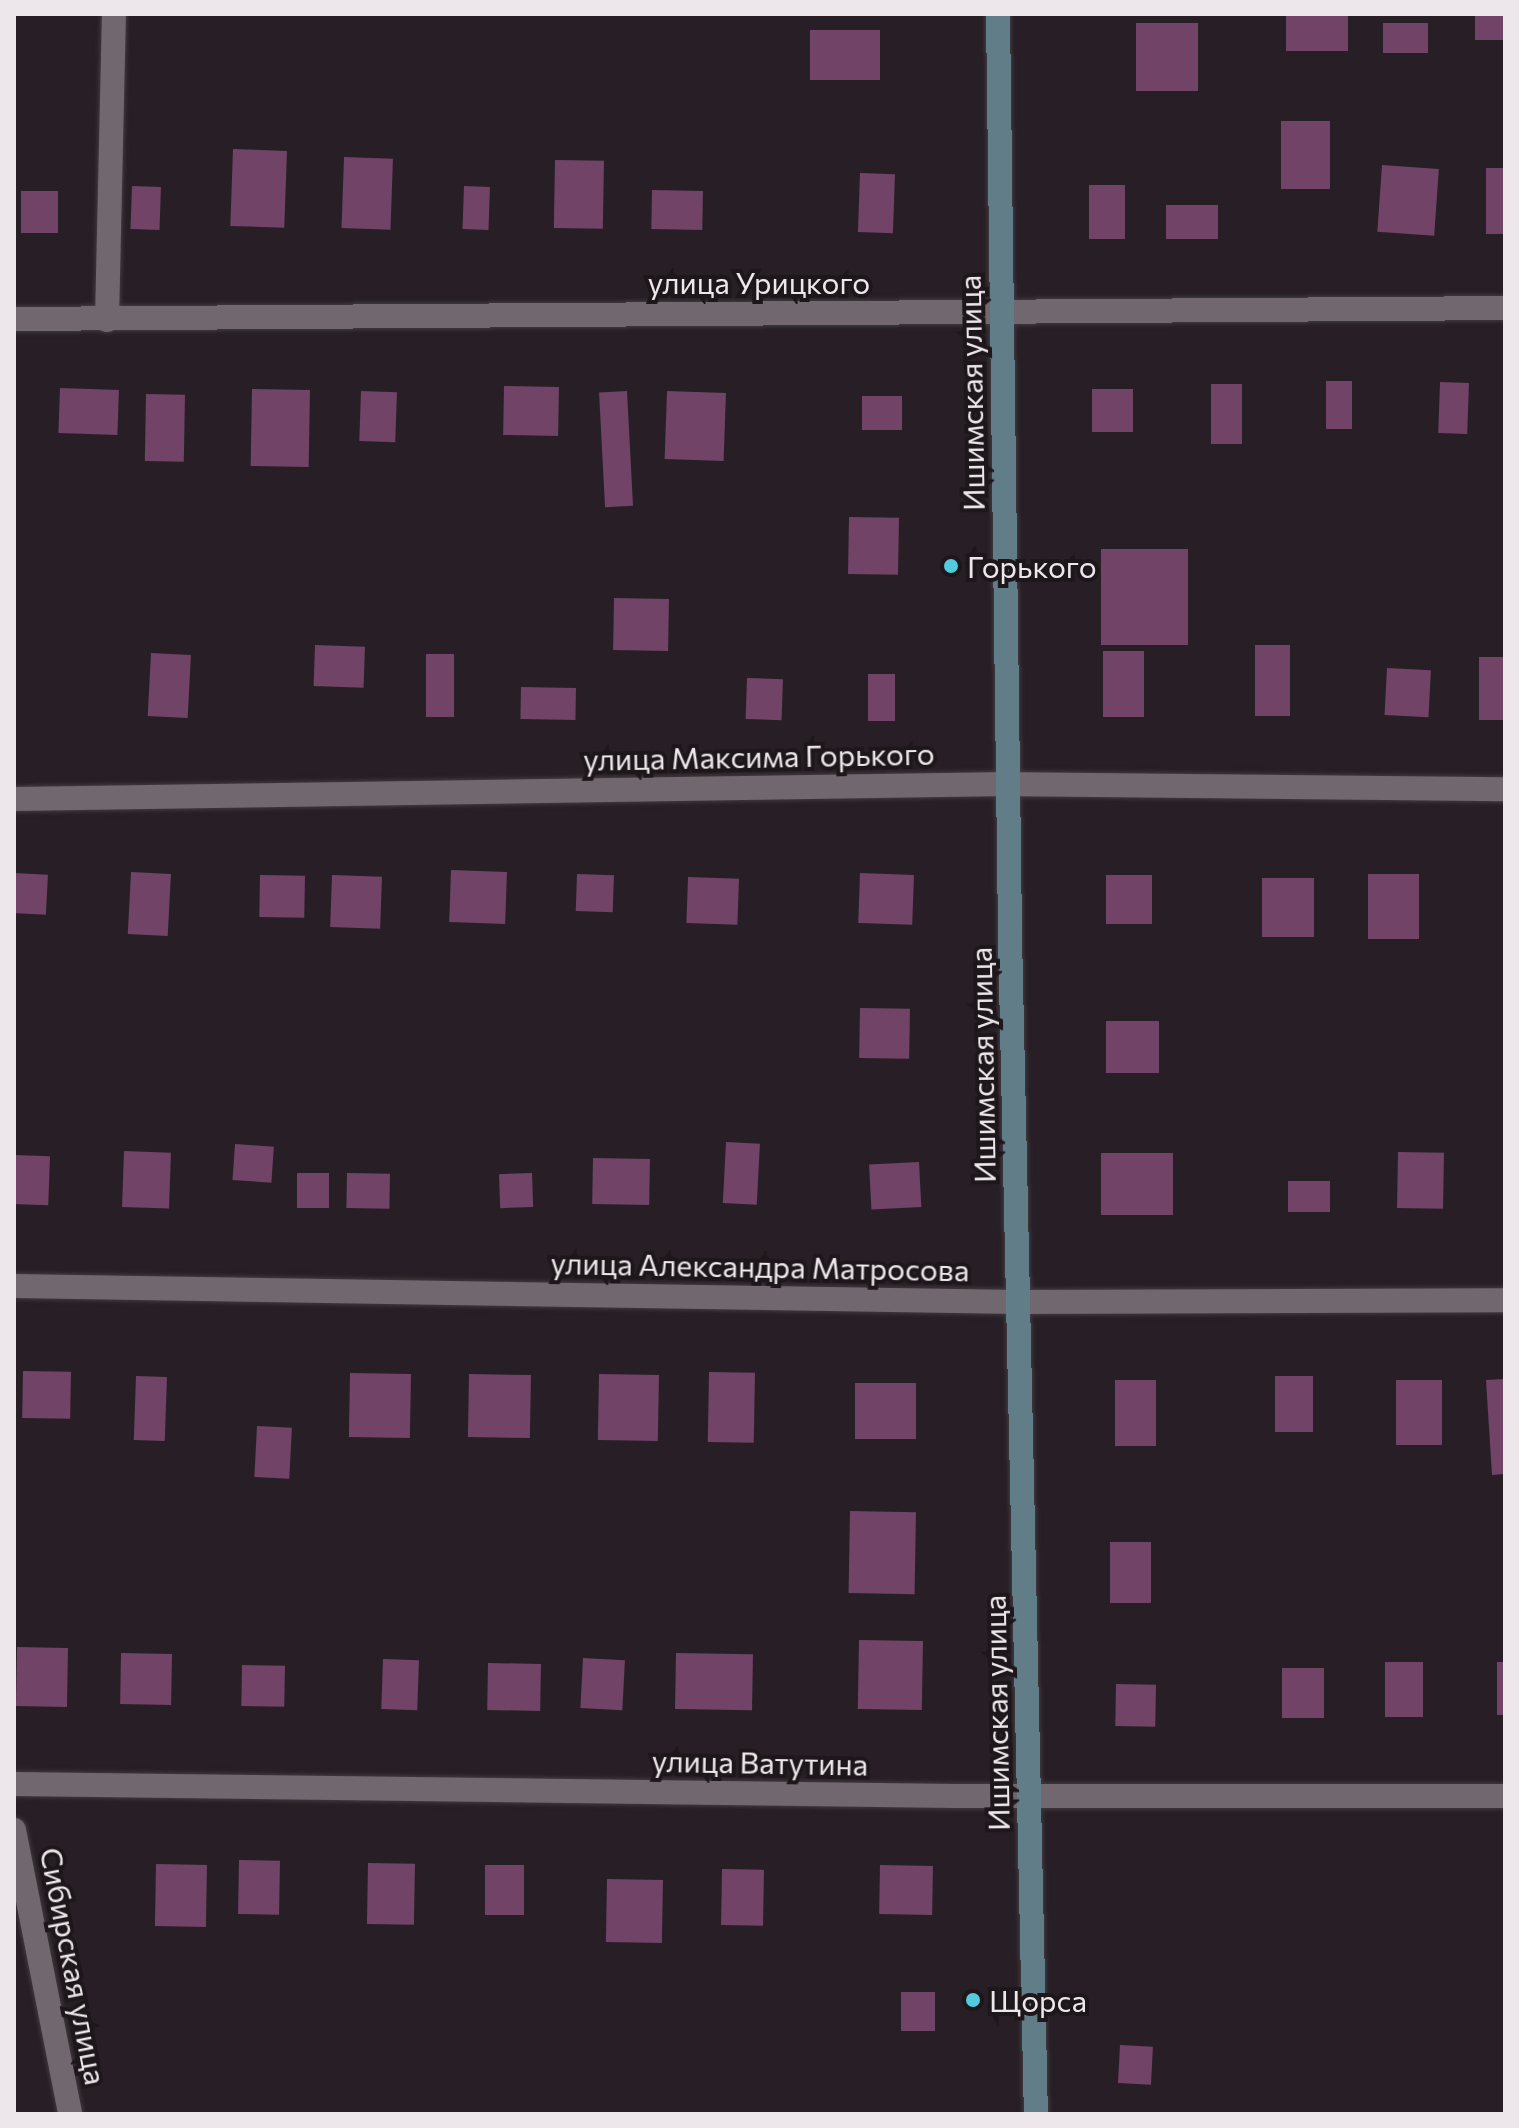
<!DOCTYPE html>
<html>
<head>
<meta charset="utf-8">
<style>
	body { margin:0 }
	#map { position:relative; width:1519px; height:2128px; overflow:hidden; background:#271f25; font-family:Commissioner,sans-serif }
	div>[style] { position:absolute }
	.building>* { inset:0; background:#704367; transform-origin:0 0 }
	.roads { filter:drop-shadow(0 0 2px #413a3f) drop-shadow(0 0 2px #413a3f) }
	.street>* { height:24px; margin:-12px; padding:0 12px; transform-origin:12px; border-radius:12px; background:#71686f }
	.secondary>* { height:24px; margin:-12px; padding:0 12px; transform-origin:12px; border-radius:12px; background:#617e88 }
	.dots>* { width:22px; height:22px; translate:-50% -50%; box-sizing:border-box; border:4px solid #1d161b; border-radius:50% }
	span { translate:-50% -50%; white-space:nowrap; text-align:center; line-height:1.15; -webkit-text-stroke:8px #1d161b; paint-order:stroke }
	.street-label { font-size:30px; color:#ede7eb }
	.poi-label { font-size:30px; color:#ede7eb }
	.left { translate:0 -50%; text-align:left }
	.frame { position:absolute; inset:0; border:16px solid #ede7eb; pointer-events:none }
</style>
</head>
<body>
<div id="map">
	<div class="building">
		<div style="left:1286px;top:14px;width:62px;height:37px"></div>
		<div style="left:1475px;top:14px;width:30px;height:26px"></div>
		<div style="left:1136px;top:23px;width:62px;height:68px"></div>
		<div style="left:1383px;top:23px;width:45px;height:30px"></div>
		<div style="left:810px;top:30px;width:70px;height:50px"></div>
		<div style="left:1281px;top:121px;width:49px;height:68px"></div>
		<div style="left:233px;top:149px;width:54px;height:77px;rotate:2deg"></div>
		<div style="left:344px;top:157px;width:49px;height:71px;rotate:2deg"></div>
		<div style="left:555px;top:160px;width:49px;height:68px;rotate:1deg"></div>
		<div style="left:1382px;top:165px;width:57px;height:67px;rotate:4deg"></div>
		<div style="left:1486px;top:168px;width:19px;height:66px"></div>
		<div style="left:860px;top:173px;width:35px;height:59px;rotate:2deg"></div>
		<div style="left:1125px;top:185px;width:54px;height:36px;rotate:90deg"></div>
		<div style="left:132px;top:186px;width:29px;height:43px;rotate:2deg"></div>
		<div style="left:464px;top:186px;width:26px;height:43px;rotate:2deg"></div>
		<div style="left:652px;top:190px;width:51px;height:39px;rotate:1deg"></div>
		<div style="left:21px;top:191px;width:37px;height:42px"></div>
		<div style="left:1218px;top:205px;width:34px;height:52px;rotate:90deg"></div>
		<div style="left:1326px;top:381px;width:26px;height:48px"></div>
		<div style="left:1440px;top:382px;width:29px;height:51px;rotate:2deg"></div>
		<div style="left:1211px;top:384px;width:31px;height:60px"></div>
		<div style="left:504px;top:386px;width:55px;height:49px;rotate:1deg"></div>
		<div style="left:60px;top:388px;width:59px;height:45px;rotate:2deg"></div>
		<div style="left:252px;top:389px;width:58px;height:77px;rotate:1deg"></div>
		<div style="left:1092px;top:389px;width:41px;height:43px"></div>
		<div style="left:361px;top:391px;width:36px;height:50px;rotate:2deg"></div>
		<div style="left:627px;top:391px;width:115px;height:28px;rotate:87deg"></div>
		<div style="left:667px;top:391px;width:59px;height:68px;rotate:2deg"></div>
		<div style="left:146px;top:394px;width:39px;height:67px;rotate:1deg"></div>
		<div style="left:862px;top:396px;width:40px;height:34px"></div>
		<div style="left:849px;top:517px;width:50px;height:57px;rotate:1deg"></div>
		<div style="left:1188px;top:549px;width:96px;height:87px;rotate:90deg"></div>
		<div style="left:614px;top:598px;width:55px;height:52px;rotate:1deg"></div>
		<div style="left:315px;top:645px;width:50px;height:41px;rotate:2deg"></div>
		<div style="left:1255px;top:645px;width:35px;height:71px"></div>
		<div style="left:1103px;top:651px;width:41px;height:66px"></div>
		<div style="left:151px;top:653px;width:40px;height:63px;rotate:3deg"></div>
		<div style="left:426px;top:654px;width:28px;height:63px"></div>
		<div style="left:1479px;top:657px;width:26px;height:63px"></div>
		<div style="left:1387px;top:668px;width:44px;height:47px;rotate:3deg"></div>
		<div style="left:868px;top:674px;width:27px;height:47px"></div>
		<div style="left:747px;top:678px;width:36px;height:41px;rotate:2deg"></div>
		<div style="left:521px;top:687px;width:55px;height:32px;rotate:1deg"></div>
		<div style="left:451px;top:870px;width:56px;height:52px;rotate:2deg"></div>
		<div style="left:131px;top:872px;width:40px;height:62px;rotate:3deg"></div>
		<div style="left:14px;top:873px;width:34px;height:40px;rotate:3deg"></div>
		<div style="left:860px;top:873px;width:54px;height:50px;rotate:2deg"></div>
		<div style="left:577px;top:874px;width:37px;height:37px;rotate:2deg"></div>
		<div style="left:1368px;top:874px;width:51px;height:65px"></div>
		<div style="left:260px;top:875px;width:45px;height:42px;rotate:1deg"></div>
		<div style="left:332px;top:875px;width:50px;height:52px;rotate:2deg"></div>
		<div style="left:1106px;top:875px;width:46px;height:49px"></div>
		<div style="left:688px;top:877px;width:51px;height:46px;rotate:2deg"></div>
		<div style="left:1262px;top:878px;width:52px;height:59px"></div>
		<div style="left:860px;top:1008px;width:50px;height:50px;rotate:1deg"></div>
		<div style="left:1106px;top:1021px;width:53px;height:52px"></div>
		<div style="left:726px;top:1142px;width:34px;height:61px;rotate:3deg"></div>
		<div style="left:235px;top:1144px;width:39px;height:36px;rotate:4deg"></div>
		<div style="left:124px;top:1151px;width:47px;height:56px;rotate:2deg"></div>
		<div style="left:1398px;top:1152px;width:46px;height:56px;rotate:1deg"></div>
		<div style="left:1101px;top:1153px;width:72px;height:62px"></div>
		<div style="left:14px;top:1155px;width:36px;height:49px;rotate:2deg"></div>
		<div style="left:593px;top:1158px;width:57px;height:46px;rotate:1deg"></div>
		<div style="left:919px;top:1162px;width:45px;height:50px;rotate:87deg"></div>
		<div style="left:297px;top:1173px;width:32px;height:35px"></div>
		<div style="left:347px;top:1173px;width:43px;height:35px;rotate:1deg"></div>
		<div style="left:532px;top:1173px;width:34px;height:33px;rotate:88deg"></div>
		<div style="left:1288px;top:1181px;width:42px;height:31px"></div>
		<div style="left:23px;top:1371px;width:48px;height:47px;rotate:1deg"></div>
		<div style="left:709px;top:1372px;width:46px;height:70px;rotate:1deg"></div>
		<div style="left:350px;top:1373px;width:61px;height:64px;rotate:1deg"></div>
		<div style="left:469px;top:1374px;width:62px;height:63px;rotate:1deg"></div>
		<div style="left:599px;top:1374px;width:60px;height:66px;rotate:1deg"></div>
		<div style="left:136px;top:1376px;width:31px;height:64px;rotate:2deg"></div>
		<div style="left:1313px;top:1376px;width:56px;height:38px;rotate:90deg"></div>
		<div style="clip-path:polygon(1505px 1379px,1505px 1474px,1492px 1475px,1486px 1380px)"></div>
		<div style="left:1115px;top:1380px;width:41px;height:66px"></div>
		<div style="left:1442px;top:1380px;width:65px;height:46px;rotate:90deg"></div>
		<div style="left:855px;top:1383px;width:61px;height:56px"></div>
		<div style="left:257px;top:1426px;width:35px;height:51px;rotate:3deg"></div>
		<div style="left:850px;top:1511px;width:66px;height:82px;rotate:1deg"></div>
		<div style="left:1151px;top:1542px;width:61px;height:41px;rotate:90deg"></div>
		<div style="left:859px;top:1640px;width:64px;height:69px;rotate:1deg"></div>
		<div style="left:17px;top:1647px;width:51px;height:59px;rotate:1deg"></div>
		<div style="left:121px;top:1653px;width:51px;height:51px;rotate:1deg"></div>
		<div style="left:676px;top:1653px;width:77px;height:56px;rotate:1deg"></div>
		<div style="left:583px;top:1658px;width:42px;height:50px;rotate:3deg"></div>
		<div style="left:383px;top:1659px;width:36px;height:50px;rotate:2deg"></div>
		<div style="left:1385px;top:1662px;width:38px;height:55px"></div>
		<div style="left:1497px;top:1662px;width:8px;height:53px"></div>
		<div style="left:488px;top:1663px;width:53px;height:47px;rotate:1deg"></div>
		<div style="left:242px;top:1665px;width:43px;height:41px;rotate:1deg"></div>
		<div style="left:1282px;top:1668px;width:42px;height:50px"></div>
		<div style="left:1116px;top:1684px;width:40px;height:42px;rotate:1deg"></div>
		<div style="left:239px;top:1860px;width:41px;height:54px;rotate:1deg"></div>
		<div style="left:368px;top:1863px;width:47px;height:61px;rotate:1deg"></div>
		<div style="left:156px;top:1864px;width:51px;height:62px;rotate:1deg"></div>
		<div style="left:485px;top:1865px;width:39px;height:50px"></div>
		<div style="left:880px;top:1865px;width:53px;height:49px;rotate:1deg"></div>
		<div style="left:722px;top:1869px;width:42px;height:56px;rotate:1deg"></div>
		<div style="left:607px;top:1879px;width:56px;height:63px;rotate:1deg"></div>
		<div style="left:901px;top:1992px;width:34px;height:39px"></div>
		<div style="left:1120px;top:2045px;width:33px;height:38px;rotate:3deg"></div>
	</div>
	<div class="roads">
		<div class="street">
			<div style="left:14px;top:319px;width:1491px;rotate:-0.42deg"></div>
			<div style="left:107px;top:320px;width:306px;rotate:-88.7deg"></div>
			<div style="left:14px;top:799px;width:995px;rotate:-0.86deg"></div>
			<div style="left:1009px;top:784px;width:496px;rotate:0.6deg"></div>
			<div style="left:14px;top:1286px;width:1005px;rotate:0.91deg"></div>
			<div style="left:1019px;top:1302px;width:486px;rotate:-0.2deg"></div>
			<div style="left:14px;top:1784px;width:941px;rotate:0.73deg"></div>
			<div style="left:955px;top:1796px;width:550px"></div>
			<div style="left:14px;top:1830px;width:289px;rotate:78.8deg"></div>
		</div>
		<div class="secondary">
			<div style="left:998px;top:14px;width:922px;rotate:89.25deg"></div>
			<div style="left:1010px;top:936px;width:1178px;rotate:88.74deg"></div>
		</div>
	</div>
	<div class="dots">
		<div style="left:951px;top:566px;background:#54cadd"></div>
		<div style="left:973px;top:2000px;background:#54cadd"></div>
	</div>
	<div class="street-label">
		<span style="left:759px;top:282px">улица Урицкого</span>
		<span style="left:971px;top:393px;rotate:-91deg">Ишимская улица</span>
		<span style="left:759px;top:756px;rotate:-1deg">улица Максима Горького</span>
		<span style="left:982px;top:1065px;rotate:-91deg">Ишимская улица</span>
		<span style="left:760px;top:1266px;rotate:1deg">улица Александра Матросова</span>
		<span style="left:996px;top:1713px;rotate:-91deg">Ишимская улица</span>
		<span style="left:760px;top:1762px;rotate:1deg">улица Ватутина</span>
		<span style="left:74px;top:1966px;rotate:79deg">Сибирская улица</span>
	</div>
	<div class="poi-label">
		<span class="left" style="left:967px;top:566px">Горького</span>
		<span class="left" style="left:989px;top:2000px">Щорса</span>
	</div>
	<div class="frame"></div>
</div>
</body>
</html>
